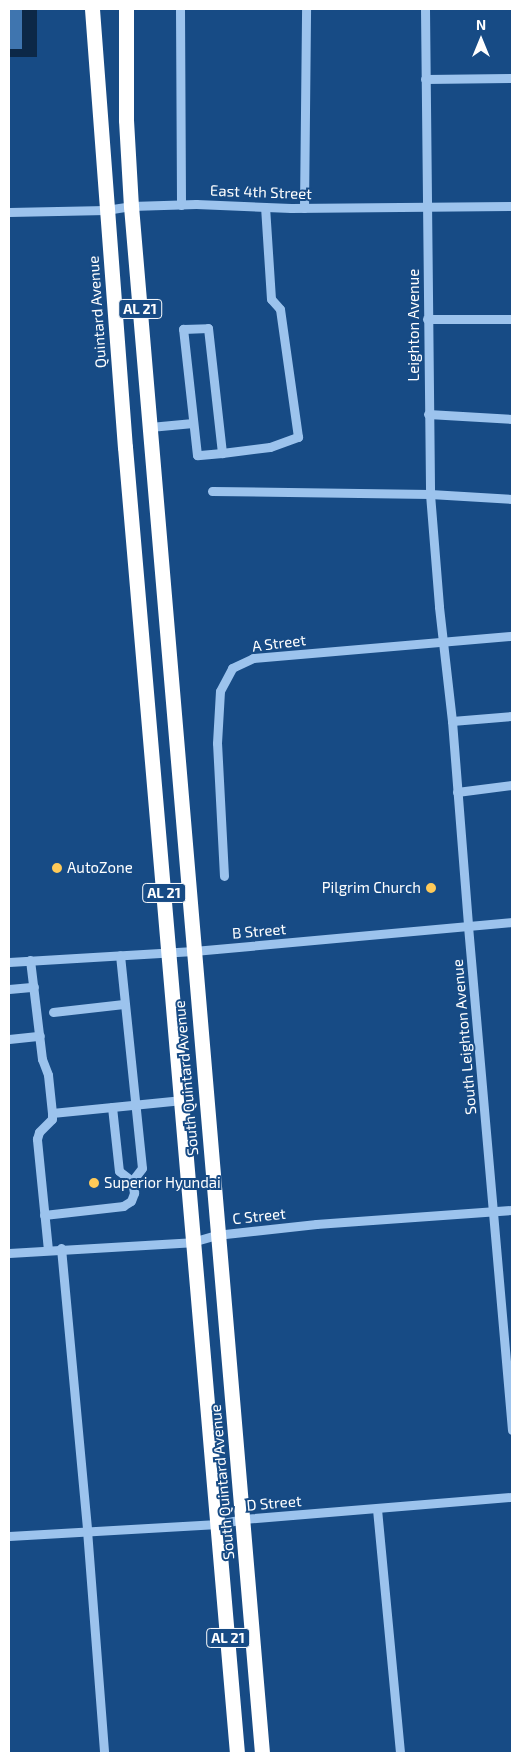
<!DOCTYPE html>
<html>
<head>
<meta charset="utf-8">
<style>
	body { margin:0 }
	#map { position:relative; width:521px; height:1762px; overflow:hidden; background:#174b85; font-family:"Exo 2",sans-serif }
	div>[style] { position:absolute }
	.shadow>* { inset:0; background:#0007; transform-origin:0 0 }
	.building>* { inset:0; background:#3f75af; transform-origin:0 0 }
	.minor>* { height:9px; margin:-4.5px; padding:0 4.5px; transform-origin:4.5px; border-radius:4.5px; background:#9cc3ed }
	.highway>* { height:15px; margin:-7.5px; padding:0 7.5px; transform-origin:7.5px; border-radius:7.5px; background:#fff }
	.dots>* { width:14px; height:14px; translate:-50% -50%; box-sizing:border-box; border:2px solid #174b85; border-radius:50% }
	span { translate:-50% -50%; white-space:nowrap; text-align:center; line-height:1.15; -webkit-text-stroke:4px #174b85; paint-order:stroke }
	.shield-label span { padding:1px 4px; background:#174b85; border:1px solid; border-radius:4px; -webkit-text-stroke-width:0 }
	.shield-label { font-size:14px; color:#fff; font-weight:700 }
	.street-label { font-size:15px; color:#fff }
	.poi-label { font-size:15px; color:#fff }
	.left { translate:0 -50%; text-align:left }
	.right { translate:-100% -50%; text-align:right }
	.frame { position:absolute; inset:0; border:10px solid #fff; pointer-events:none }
	.north { position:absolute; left:456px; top:15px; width:50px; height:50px; -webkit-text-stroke:4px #174b85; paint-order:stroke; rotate:0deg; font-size:14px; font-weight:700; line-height:20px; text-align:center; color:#fff }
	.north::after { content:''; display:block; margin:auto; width:18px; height:22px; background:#fff; clip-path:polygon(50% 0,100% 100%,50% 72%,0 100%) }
</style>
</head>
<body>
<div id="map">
	<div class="shadow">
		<div style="left:9px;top:9px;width:28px;height:48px"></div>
	</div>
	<div class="building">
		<div style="left:9px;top:9px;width:13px;height:40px"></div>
	</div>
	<div class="minor">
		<div style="left:180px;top:9px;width:196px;rotate:89.7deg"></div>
		<div style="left:425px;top:9px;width:485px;rotate:89.4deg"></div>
		<div style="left:430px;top:494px;width:113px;rotate:85.4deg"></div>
		<div style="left:439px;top:607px;width:115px;rotate:83.5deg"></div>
		<div style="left:452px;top:721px;width:206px;rotate:85.5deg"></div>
		<div style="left:468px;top:926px;width:506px;rotate:85.01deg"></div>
		<div style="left:425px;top:79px;width:87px;rotate:-0.7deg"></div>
		<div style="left:304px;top:208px;width:199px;rotate:-89.4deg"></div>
		<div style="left:9px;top:212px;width:97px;rotate:-1.2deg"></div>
		<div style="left:106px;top:210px;width:25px;rotate:-9deg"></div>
		<div style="left:131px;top:206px;width:65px;rotate:-1.8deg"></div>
		<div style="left:196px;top:204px;width:95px;rotate:2.4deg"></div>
		<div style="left:291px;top:208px;width:221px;rotate:-0.5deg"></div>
		<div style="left:427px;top:319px;width:85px"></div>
		<div style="left:208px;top:328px;width:126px;rotate:83.6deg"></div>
		<div style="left:222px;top:453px;width:25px;rotate:175deg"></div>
		<div style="left:197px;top:455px;width:127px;rotate:-96.3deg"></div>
		<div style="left:183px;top:329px;width:25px;rotate:-2deg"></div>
		<div style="left:428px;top:414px;width:84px;rotate:3.4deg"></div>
		<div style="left:150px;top:427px;width:43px;rotate:-5.3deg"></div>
		<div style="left:222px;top:453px;width:48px;rotate:-7.1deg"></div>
		<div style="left:270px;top:447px;width:30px;rotate:-20deg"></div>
		<div style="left:298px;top:437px;width:129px;rotate:-98deg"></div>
		<div style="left:280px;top:309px;width:13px;rotate:-132deg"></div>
		<div style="left:271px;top:299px;width:92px;rotate:-93.7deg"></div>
		<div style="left:212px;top:491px;width:218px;rotate:0.8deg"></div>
		<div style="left:430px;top:494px;width:82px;rotate:3.5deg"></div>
		<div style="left:452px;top:721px;width:60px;rotate:-4.8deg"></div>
		<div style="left:457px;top:792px;width:55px;rotate:-7.3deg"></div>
		<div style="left:224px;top:876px;width:133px;rotate:-93deg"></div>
		<div style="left:217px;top:743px;width:52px;rotate:-86.7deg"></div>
		<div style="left:220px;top:691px;width:26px;rotate:-62deg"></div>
		<div style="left:232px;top:668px;width:23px;rotate:-25deg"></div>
		<div style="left:253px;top:658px;width:260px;rotate:-4.9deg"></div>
		<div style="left:30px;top:960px;width:100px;rotate:83.1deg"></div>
		<div style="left:42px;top:1059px;width:17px;rotate:69deg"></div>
		<div style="left:48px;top:1075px;width:38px;rotate:84deg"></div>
		<div style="left:9px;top:962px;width:185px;rotate:-3.4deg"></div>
		<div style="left:194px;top:951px;width:319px;rotate:-5.2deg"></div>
		<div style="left:9px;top:989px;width:25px;rotate:-5deg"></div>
		<div style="left:53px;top:1012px;width:71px;rotate:-6.4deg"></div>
		<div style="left:9px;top:1039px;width:31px;rotate:-6deg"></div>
		<div style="left:112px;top:1107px;width:64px;rotate:83.8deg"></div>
		<div style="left:119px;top:1171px;width:16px;rotate:38deg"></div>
		<div style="left:44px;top:1215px;width:80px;rotate:-6.5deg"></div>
		<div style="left:123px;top:1206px;width:9px;rotate:-32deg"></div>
		<div style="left:131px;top:1201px;width:9px;rotate:-69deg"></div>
		<div style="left:134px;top:1193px;width:12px;rotate:-99deg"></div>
		<div style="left:132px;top:1181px;width:16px;rotate:-52deg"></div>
		<div style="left:142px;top:1168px;width:214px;rotate:-95.9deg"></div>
		<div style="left:61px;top:1248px;width:283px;rotate:84.7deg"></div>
		<div style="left:87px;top:1530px;width:224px;rotate:85.6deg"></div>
		<div style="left:48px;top:1250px;width:112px;rotate:-95.7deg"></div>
		<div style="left:37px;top:1139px;width:7px;rotate:-74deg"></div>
		<div style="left:39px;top:1132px;width:18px;rotate:-45deg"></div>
		<div style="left:52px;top:1119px;width:6px;rotate:-90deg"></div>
		<div style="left:52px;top:1113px;width:131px;rotate:-5.7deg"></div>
		<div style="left:9px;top:1253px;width:183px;rotate:-3.4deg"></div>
		<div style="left:192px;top:1242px;width:25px;rotate:-16deg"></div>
		<div style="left:216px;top:1235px;width:101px;rotate:-6.3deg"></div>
		<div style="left:316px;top:1224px;width:196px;rotate:-4.1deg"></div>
		<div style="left:377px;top:1509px;width:245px;rotate:84.6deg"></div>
		<div style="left:9px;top:1536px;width:209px;rotate:-3.3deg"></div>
		<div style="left:218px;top:1524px;width:25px;rotate:-11deg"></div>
		<div style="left:243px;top:1519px;width:270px;rotate:-4.7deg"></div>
	</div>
	<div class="highway">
		<div style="left:92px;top:9px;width:439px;rotate:85.7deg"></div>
		<div style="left:125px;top:447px;width:1311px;rotate:85.1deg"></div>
		<div style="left:126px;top:9px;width:111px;rotate:90deg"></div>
		<div style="left:126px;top:120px;width:86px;rotate:86.7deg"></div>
		<div style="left:131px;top:206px;width:1553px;rotate:85.16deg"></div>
	</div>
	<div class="dots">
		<div style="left:57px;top:868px;background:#ffca58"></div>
		<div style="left:431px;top:888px;background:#ffca58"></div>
		<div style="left:94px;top:1183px;background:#ffca58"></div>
	</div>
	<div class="shield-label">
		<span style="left:140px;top:309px">AL 21</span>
		<span style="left:164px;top:893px">AL 21</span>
		<span style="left:228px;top:1638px">AL 21</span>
	</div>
	<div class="street-label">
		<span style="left:261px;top:192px;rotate:2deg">East 4th Street</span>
		<span style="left:97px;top:312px;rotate:-94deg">Quintard Avenue</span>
		<span style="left:414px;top:325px;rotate:-90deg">Leighton Avenue</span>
		<span style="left:279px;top:643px;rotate:-7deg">A Street</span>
		<span style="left:259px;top:931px;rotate:-5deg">B Street</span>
		<span style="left:464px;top:1037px;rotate:-95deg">South Leighton Avenue</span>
		<span style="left:186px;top:1078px;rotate:-95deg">South Quintard Avenue</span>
		<span style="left:259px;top:1216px;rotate:-6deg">C Street</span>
		<span style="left:222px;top:1482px;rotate:-95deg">South Quintard Avenue</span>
		<span style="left:274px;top:1503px;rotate:-5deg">D Street</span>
	</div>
	<div class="poi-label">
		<span class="left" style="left:67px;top:868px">AutoZone</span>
		<span class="right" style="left:421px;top:888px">Pilgrim Church</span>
		<span class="left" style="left:104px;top:1183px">Superior Hyundai</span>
	</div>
	<div class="frame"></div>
	<div class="north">N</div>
</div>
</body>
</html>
